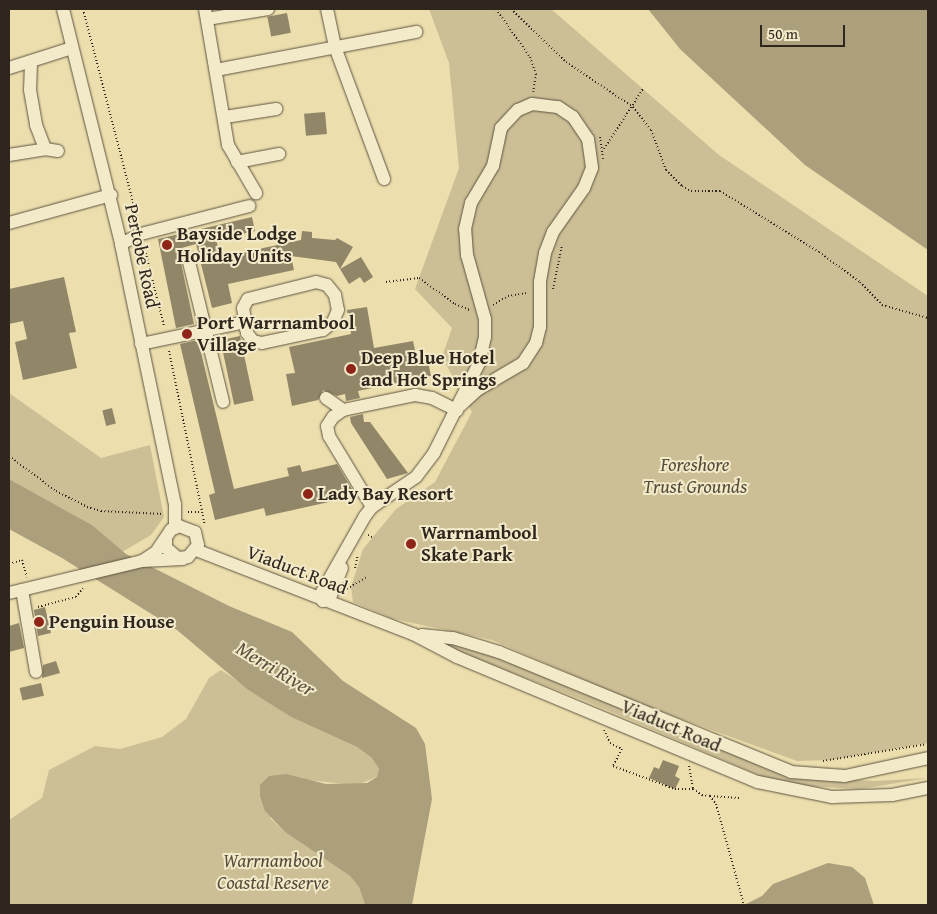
<!DOCTYPE html>
<html>
<head>
<meta charset="utf-8">
<style>
	body { margin:0 }
	#map { position:relative; width:937px; height:914px; overflow:hidden; background:#ecdead; font-family:"Gentium Book Plus",serif }
	div>[style] { position:absolute }
	.green>* { inset:0; background:#ccbf95 }
	.water>* { inset:0; background:#ac9f7c }
	.building>* { inset:0; background:#918668; transform-origin:0 0 }
	.path>* { height:2px; margin-top:-1px; transform-origin:0; background:repeating-linear-gradient(90deg,#2f261d 0 1px,transparent 0 3.5px) }
	.roads { filter:drop-shadow(0 0 1px #5e5441) drop-shadow(0 0 1px #5e5441) }
	.minor>* { height:12px; margin:-6px; padding:0 6px; transform-origin:6px; border-radius:6px; background:#f3eaca }
	.dots>* { width:14px; height:14px; translate:-50% -50%; box-sizing:border-box; border:2px solid #f3eaca; border-radius:50% }
	span { translate:-50% -50%; white-space:nowrap; text-align:center; line-height:1.15; -webkit-text-stroke:4px #f3eaca; paint-order:stroke }
	.poi-label { font-size:19px; color:#2f261d; font-weight:700 }
	.left { translate:0 -50%; text-align:left }
	.street-label { font-size:19px; color:#2f261d }
	.park-label { font-size:19px; color:#564c3b; font-style:italic }
	.water-label { font-size:20px; color:#5b503e; font-style:italic }
	.frame { position:absolute; inset:0; border:10px solid #2f261d; pointer-events:none }
	.scale { position:absolute; left:760px; top:25px; width:85px; height:22px; box-sizing:border-box; border:2px solid #2f261d; border-top:0; padding-left:6px; font-size:15px; line-height:18px; white-space:nowrap; color:#2f261d; -webkit-text-stroke:4px #f3eaca; paint-order:stroke }
</style>
</head>
<body>
<div id="map">
	<div class="green">
		<div style="clip-path:polygon(429px 9px,551px 9px,719px 155px,928px 296px,928px 743px,830px 760px,797px 761px,638px 703px,492px 640px,394px 619px,353px 602px,351px 587px,363px 549px,396px 509px,435px 482px,472px 412px,442px 357px,452px 328px,415px 289px,459px 168px,449px 63px)"></div>
		<div style="clip-path:polygon(9px 393px,101px 458px,150px 445px,164px 517px,151px 535px,122px 552px,92px 525px,9px 479px)"></div>
		<div style="clip-path:polygon(435px 637px,476px 649px,786px 776px,875px 781px,928px 778px,860px 789px,804px 786px,766px 778px,588px 702px,431px 641px)"></div>
		<div style="clip-path:polygon(221px 670px,291px 717px,357px 747px,372px 758px,379px 769px,377px 777px,357px 785px,306px 780px,270px 818px,285px 832px,350px 876px,359px 887px,365px 905px,9px 905px,9px 820px,42px 798px,49px 770px,95px 746px,120px 749px,162px 737px,186px 719px,209px 678px)"></div>
	</div>
	<div class="water">
		<div style="clip-path:polygon(648px 9px,928px 9px,928px 250px,805px 165px,680px 49px)"></div>
		<div style="clip-path:polygon(9px 479px,92px 525px,126px 554px,229px 606px,292px 632px,343px 681px,416px 728px,425px 744px,432px 799px,412px 905px,365px 905px,359px 887px,350px 876px,285px 832px,265px 811px,260px 796px,260px 785px,269px 776px,286px 774px,326px 784px,367px 783px,377px 777px,379px 769px,372px 758px,357px 747px,291px 717px,247px 689px,177px 630px,62px 558px,9px 529px)"></div>
		<div style="clip-path:polygon(828px 863px,852px 867px,865px 878px,874px 905px,744px 905px,762px 896px,773px 884px)"></div>
	</div>
	<div class="building">
		<div style="left:287px;top:13px;width:20px;height:20px;rotate:79deg"></div>
		<div style="left:325px;top:112px;width:22px;height:21px;rotate:85deg"></div>
		<div style="clip-path:polygon(252px 217px,255px 231px,216px 240px,221px 257px,301px 240px,302px 231px,312px 232px,312px 238px,335px 240px,337px 238px,353px 247px,340px 269px,336px 262px,291px 256px,294px 270px,228px 284px,232px 303px,212px 308px,196px 244px,178px 249px,194px 324px,176px 328px,158px 239px)"></div>
		<div style="clip-path:polygon(361px 257px,373px 277px,364px 283px,360px 277px,349px 284px,340px 269px)"></div>
		<div style="clip-path:polygon(64px 277px,76px 332px,69px 333px,77px 368px,23px 380px,15px 342px,27px 339px,23px 321px,9px 324px,9px 289px)"></div>
		<div style="clip-path:polygon(367px 307px,374px 348px,413px 341px,417px 359px,427px 357px,431px 376px,358px 391px,360px 398px,346px 401px,345px 394px,337px 396px,323px 390px,318px 400px,292px 406px,286px 374px,295px 373px,289px 347px,351px 334px,347px 310px)"></div>
		<div style="left:240px;top:336px;width:66px;height:20px;rotate:78deg"></div>
		<div style="clip-path:polygon(198px 340px,234px 489px,289px 476px,287px 468px,300px 465px,302px 472px,337px 464px,356px 496px,266px 516px,264px 508px,215px 520px,209px 495px,215px 493px,180px 344px)"></div>
		<div style="left:112px;top:408px;width:16px;height:10px;rotate:76deg"></div>
		<div style="clip-path:polygon(363px 414px,364px 422px,370px 422px,408px 473px,387px 479px,351px 423px,350px 417px)"></div>
		<div style="clip-path:polygon(45px 607px,51px 633px,38px 636px,34px 610px)"></div>
		<div style="clip-path:polygon(19px 623px,24px 648px,9px 652px,9px 626px)"></div>
		<div style="clip-path:polygon(56px 661px,60px 673px,42px 678px,43px 665px)"></div>
		<div style="left:41px;top:683px;width:13px;height:22px;rotate:77deg"></div>
		<div style="clip-path:polygon(663px 760px,679px 766px,675px 776px,680px 779px,675px 789px,649px 778px,654px 767px,659px 769px)"></div>
	</div>
	<div class="path">
		<div style="left:83px;top:9px;width:220px;rotate:75.5deg"></div>
		<div style="left:496px;top:9px;width:59px;rotate:54.7deg"></div>
		<div style="left:530px;top:57px;width:18px;rotate:71deg"></div>
		<div style="left:536px;top:74px;width:18px;rotate:99deg"></div>
		<div style="left:511px;top:9px;width:76px;rotate:43.9deg"></div>
		<div style="left:566px;top:62px;width:81px;rotate:33.9deg"></div>
		<div style="left:633px;top:107px;width:29px;rotate:52deg"></div>
		<div style="left:651px;top:130px;width:43px;rotate:69.4deg"></div>
		<div style="left:666px;top:170px;width:23px;rotate:45deg"></div>
		<div style="left:682px;top:186px;width:10px;rotate:29deg"></div>
		<div style="left:691px;top:191px;width:29px"></div>
		<div style="left:720px;top:191px;width:116px;rotate:31.6deg"></div>
		<div style="left:819px;top:252px;width:51px;rotate:36.2deg"></div>
		<div style="left:860px;top:282px;width:32px;rotate:46deg"></div>
		<div style="left:882px;top:305px;width:48px;rotate:15.8deg"></div>
		<div style="left:600px;top:137px;width:22px;rotate:82deg"></div>
		<div style="left:604px;top:149px;width:72px;rotate:-57deg"></div>
		<div style="left:144px;top:246px;width:82px;rotate:76deg"></div>
		<div style="left:386px;top:282px;width:33px;rotate:-7deg"></div>
		<div style="left:419px;top:278px;width:44px;rotate:35.8deg"></div>
		<div style="left:455px;top:304px;width:16px;rotate:22deg"></div>
		<div style="left:553px;top:289px;width:45px;rotate:-78.4deg"></div>
		<div style="left:493px;top:305px;width:17px;rotate:-31deg"></div>
		<div style="left:508px;top:296px;width:20px;rotate:-9deg"></div>
		<div style="left:169px;top:351px;width:164px;rotate:78.4deg"></div>
		<div style="left:9px;top:456px;width:59px;rotate:36.7deg"></div>
		<div style="left:56px;top:491px;width:35px;rotate:27deg"></div>
		<div style="left:87px;top:507px;width:15px;rotate:16deg"></div>
		<div style="left:101px;top:511px;width:62px;rotate:2.8deg"></div>
		<div style="left:188px;top:512px;width:14px"></div>
		<div style="left:202px;top:512px;width:14px;rotate:78deg"></div>
		<div style="left:368px;top:535px;width:7px;rotate:27deg"></div>
		<div style="left:9px;top:564px;width:14px;rotate:-17deg"></div>
		<div style="left:22px;top:560px;width:18px;rotate:74deg"></div>
		<div style="left:355px;top:568px;width:14px;rotate:-78deg"></div>
		<div style="left:292px;top:574px;width:25px;rotate:9deg"></div>
		<div style="left:347px;top:589px;width:22px;rotate:-32deg"></div>
		<div style="left:38px;top:607px;width:39px;rotate:-15deg"></div>
		<div style="left:76px;top:597px;width:11px;rotate:-52deg"></div>
		<div style="left:604px;top:730px;width:14px;rotate:65deg"></div>
		<div style="left:610px;top:743px;width:13px;rotate:27deg"></div>
		<div style="left:622px;top:749px;width:19px;rotate:118deg"></div>
		<div style="left:613px;top:766px;width:66px;rotate:20.4deg"></div>
		<div style="left:675px;top:789px;width:18px"></div>
		<div style="left:823px;top:761px;width:106px;rotate:-9.2deg"></div>
		<div style="left:689px;top:766px;width:23px;rotate:80deg"></div>
		<div style="left:693px;top:789px;width:11px;rotate:34deg"></div>
		<div style="left:702px;top:795px;width:8px;rotate:7deg"></div>
		<div style="left:739px;top:798px;width:29px;rotate:-176deg"></div>
		<div style="left:710px;top:796px;width:10px;rotate:53deg"></div>
		<div style="left:716px;top:804px;width:105px;rotate:74.5deg"></div>
	</div>
	<div class="roads">
		<div class="minor">
			<div style="left:63px;top:9px;width:242px;rotate:76.1deg"></div>
			<div style="left:121px;top:244px;width:266px;rotate:78.3deg"></div>
			<div style="left:175px;top:504px;width:24px;rotate:90deg"></div>
			<div style="left:205px;top:9px;width:138px;rotate:80.4deg"></div>
			<div style="left:228px;top:145px;width:56px;rotate:59.7deg"></div>
			<div style="left:327px;top:9px;width:39px;rotate:78deg"></div>
			<div style="left:335px;top:47px;width:141px;rotate:69.6deg"></div>
			<div style="left:207px;top:19px;width:62px;rotate:-9.3deg"></div>
			<div style="left:31px;top:63px;width:27px;rotate:92deg"></div>
			<div style="left:30px;top:90px;width:36px;rotate:80deg"></div>
			<div style="left:36px;top:125px;width:26px;rotate:69deg"></div>
			<div style="left:9px;top:68px;width:66px;rotate:-17.6deg"></div>
			<div style="left:216px;top:70px;width:204px;rotate:-10.8deg"></div>
			<div style="left:225px;top:117px;width:52px;rotate:-8.9deg"></div>
			<div style="left:9px;top:155px;width:36px;rotate:-9deg"></div>
			<div style="left:45px;top:149px;width:13px;rotate:9deg"></div>
			<div style="left:237px;top:162px;width:43px;rotate:-10.8deg"></div>
			<div style="left:9px;top:223px;width:106px;rotate:-15.4deg"></div>
			<div style="left:121px;top:244px;width:22px;rotate:-27deg"></div>
			<div style="left:141px;top:234px;width:112px;rotate:-14.5deg"></div>
			<div style="left:188px;top:258px;width:148px;rotate:76.3deg"></div>
			<div style="left:316px;top:282px;width:11px;rotate:15deg"></div>
			<div style="left:327px;top:285px;width:13px;rotate:51deg"></div>
			<div style="left:335px;top:295px;width:15px;rotate:79deg"></div>
			<div style="left:338px;top:310px;width:13px;rotate:113deg"></div>
			<div style="left:333px;top:322px;width:13px;rotate:141deg"></div>
			<div style="left:323px;top:330px;width:62px;rotate:168deg"></div>
			<div style="left:262px;top:343px;width:9px;rotate:-167deg"></div>
			<div style="left:253px;top:341px;width:10px;rotate:-127deg"></div>
			<div style="left:247px;top:333px;width:25px;rotate:-99deg"></div>
			<div style="left:243px;top:308px;width:10px;rotate:-61deg"></div>
			<div style="left:248px;top:299px;width:70px;rotate:-14deg"></div>
			<div style="left:141px;top:344px;width:106px;rotate:-11.9deg"></div>
			<div style="left:326px;top:398px;width:21px;rotate:35deg"></div>
			<div style="left:372px;top:507px;width:83px;rotate:-121.2deg"></div>
			<div style="left:329px;top:436px;width:10px;rotate:-101deg"></div>
			<div style="left:327px;top:426px;width:11px;rotate:-56deg"></div>
			<div style="left:333px;top:417px;width:12px;rotate:-35deg"></div>
			<div style="left:343px;top:410px;width:74px;rotate:-11.8deg"></div>
			<div style="left:415px;top:395px;width:17px;rotate:10deg"></div>
			<div style="left:432px;top:398px;width:28px;rotate:26deg"></div>
			<div style="left:196px;top:550px;width:233px;rotate:21.2deg"></div>
			<div style="left:413px;top:634px;width:50px;rotate:27.6deg"></div>
			<div style="left:457px;top:657px;width:326px;rotate:22.6deg"></div>
			<div style="left:758px;top:782px;width:76px;rotate:11.5deg"></div>
			<div style="left:832px;top:797px;width:60px;rotate:-1.9deg"></div>
			<div style="left:892px;top:795px;width:37px;rotate:-11deg"></div>
			<div style="left:144px;top:560px;width:14px;rotate:-34deg"></div>
			<div style="left:156px;top:552px;width:27px;rotate:-56deg"></div>
			<div style="left:171px;top:530px;width:9px;rotate:-27deg"></div>
			<div style="left:179px;top:526px;width:17px;rotate:21deg"></div>
			<div style="left:195px;top:532px;width:13px;rotate:77deg"></div>
			<div style="left:198px;top:545px;width:16px;rotate:130deg"></div>
			<div style="left:188px;top:557px;width:10px;rotate:174deg"></div>
			<div style="left:178px;top:558px;width:16px;rotate:-140deg"></div>
			<div style="left:166px;top:548px;width:10px;rotate:-90deg"></div>
			<div style="left:22px;top:590px;width:83px;rotate:80.3deg"></div>
			<div style="left:9px;top:593px;width:137px;rotate:-13.5deg"></div>
			<div style="left:142px;top:561px;width:41px;rotate:-2.8deg"></div>
			<div style="left:323px;top:601px;width:9px;rotate:-96deg"></div>
			<div style="left:322px;top:592px;width:87px;rotate:-60.5deg"></div>
			<div style="left:365px;top:516px;width:11px;rotate:-52deg"></div>
			<div style="left:372px;top:507px;width:53px;rotate:-34.3deg"></div>
			<div style="left:416px;top:477px;width:30px;rotate:-53deg"></div>
			<div style="left:434px;top:453px;width:101px;rotate:-63.4deg"></div>
			<div style="left:479px;top:363px;width:27px;rotate:-77deg"></div>
			<div style="left:485px;top:337px;width:18px;rotate:-90deg"></div>
			<div style="left:485px;top:319px;width:66px;rotate:-105.7deg"></div>
			<div style="left:467px;top:255px;width:26px;rotate:-94deg"></div>
			<div style="left:465px;top:229px;width:27px;rotate:-77deg"></div>
			<div style="left:471px;top:203px;width:43px;rotate:-59.3deg"></div>
			<div style="left:493px;top:166px;width:39px;rotate:-78deg"></div>
			<div style="left:501px;top:128px;width:25px;rotate:-47deg"></div>
			<div style="left:518px;top:110px;width:15px;rotate:-23deg"></div>
			<div style="left:532px;top:104px;width:26px;rotate:7deg"></div>
			<div style="left:558px;top:107px;width:18px;rotate:34deg"></div>
			<div style="left:573px;top:117px;width:27px;rotate:56deg"></div>
			<div style="left:588px;top:139px;width:29px;rotate:82deg"></div>
			<div style="left:592px;top:168px;width:22px;rotate:112deg"></div>
			<div style="left:584px;top:188px;width:54px;rotate:125.2deg"></div>
			<div style="left:553px;top:232px;width:22px;rotate:111deg"></div>
			<div style="left:545px;top:253px;width:29px;rotate:100deg"></div>
			<div style="left:540px;top:282px;width:45px;rotate:90deg"></div>
			<div style="left:540px;top:327px;width:16px;rotate:104deg"></div>
			<div style="left:536px;top:343px;width:24px;rotate:123deg"></div>
			<div style="left:523px;top:363px;width:53px;rotate:149.6deg"></div>
			<div style="left:477px;top:390px;width:23px;rotate:137deg"></div>
			<div style="left:323px;top:601px;width:10px;rotate:-37deg"></div>
			<div style="left:331px;top:595px;width:29px;rotate:-68deg"></div>
			<div style="left:422px;top:635px;width:31px;rotate:6deg"></div>
			<div style="left:453px;top:638px;width:48px;rotate:16.9deg"></div>
			<div style="left:499px;top:652px;width:316px;rotate:22.3deg"></div>
			<div style="left:791px;top:772px;width:54px;rotate:4.2deg"></div>
			<div style="left:845px;top:776px;width:85px;rotate:-12.2deg"></div>
		</div>
	</div>
	<div class="dots">
		<div style="left:167px;top:245px;background:#8f2418"></div>
		<div style="left:187px;top:334px;background:#8f2418"></div>
		<div style="left:351px;top:369px;background:#8f2418"></div>
		<div style="left:308px;top:494px;background:#8f2418"></div>
		<div style="left:411px;top:544px;background:#8f2418"></div>
		<div style="left:39px;top:622px;background:#8f2418"></div>
	</div>
	<div class="poi-label">
		<span class="left" style="left:177px;top:245px">Bayside Lodge<br>Holiday Units</span>
		<span class="left" style="left:197px;top:334px">Port Warrnambool<br>Village</span>
		<span class="left" style="left:361px;top:369px">Deep Blue Hotel<br>and Hot Springs</span>
		<span class="left" style="left:318px;top:494px">Lady Bay Resort</span>
		<span class="left" style="left:421px;top:544px">Warrnambool<br>Skate Park</span>
		<span class="left" style="left:49px;top:622px">Penguin House</span>
	</div>
	<div class="street-label">
		<span style="left:142px;top:256px;rotate:78deg">Pertobe Road</span>
		<span style="left:297px;top:570px;rotate:21deg">Viaduct Road</span>
		<span style="left:671px;top:726px;rotate:23deg">Viaduct Road</span>
	</div>
	<div class="park-label">
		<span style="left:695px;top:476px">Foreshore<br>Trust Grounds</span>
		<span style="left:273px;top:872px">Warrnambool<br>Coastal Reserve</span>
	</div>
	<div class="water-label">
		<span style="left:276px;top:668px;rotate:31deg">Merri River</span>
	</div>
	<div class="frame"></div>
	<div class="scale">50 m</div>
</div>
</body>
</html>
